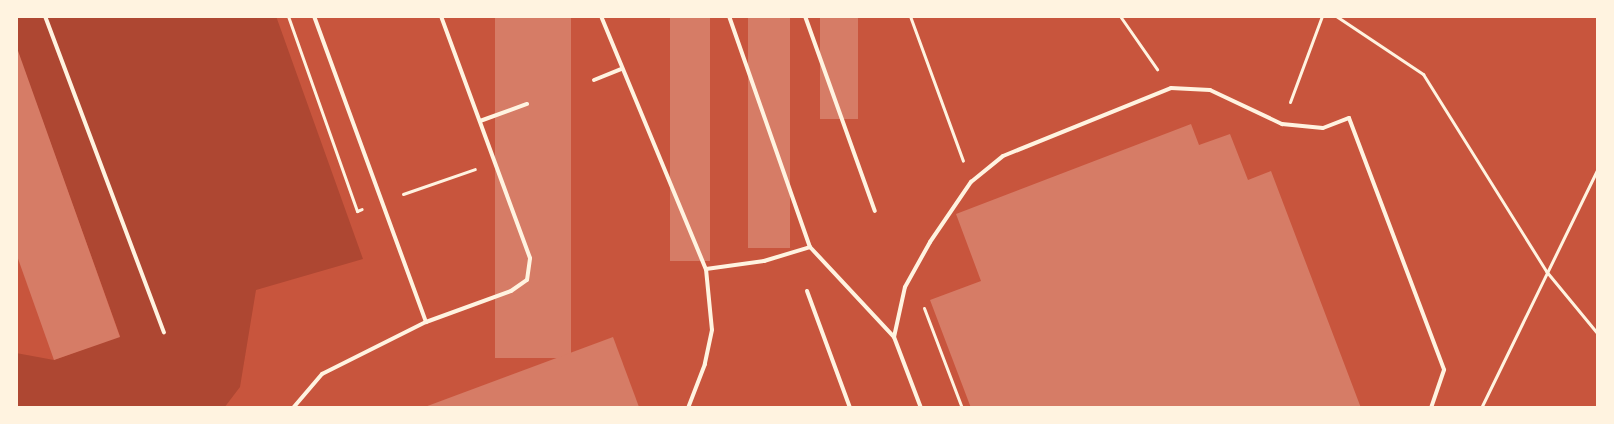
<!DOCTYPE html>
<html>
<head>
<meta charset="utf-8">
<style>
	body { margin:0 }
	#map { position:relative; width:1614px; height:424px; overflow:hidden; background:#c8553d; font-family:Manrope,sans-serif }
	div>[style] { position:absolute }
	.green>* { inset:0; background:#ae4732 }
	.building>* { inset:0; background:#d67c66; transform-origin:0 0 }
	.path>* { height:3px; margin:-1.5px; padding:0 1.5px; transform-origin:1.5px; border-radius:1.5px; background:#fff3e0 }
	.service>* { height:4px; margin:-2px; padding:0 2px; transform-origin:2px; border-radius:2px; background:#fff3e0 }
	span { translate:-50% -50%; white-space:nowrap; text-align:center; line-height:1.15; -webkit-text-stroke:5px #fff3e0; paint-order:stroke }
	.frame { position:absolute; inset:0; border:18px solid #fff3e0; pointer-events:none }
</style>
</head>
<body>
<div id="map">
	<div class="green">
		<div style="clip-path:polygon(16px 16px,276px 16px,363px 259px,256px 290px,240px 387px,224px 408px,16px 408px,16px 353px,54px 360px,120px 336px,16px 47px)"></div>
	</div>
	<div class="building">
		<div style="left:495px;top:16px;width:76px;height:342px"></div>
		<div style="left:670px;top:16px;width:40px;height:245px"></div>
		<div style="left:748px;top:16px;width:42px;height:232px"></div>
		<div style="left:820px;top:16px;width:38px;height:103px"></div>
		<div style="clip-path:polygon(17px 48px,120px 337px,54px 360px,16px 253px)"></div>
		<div style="clip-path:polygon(1191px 124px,1199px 145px,1230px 134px,1248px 180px,1271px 171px,1361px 408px,971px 408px,930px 300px,981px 281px,956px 214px)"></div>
		<div style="clip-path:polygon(613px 337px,639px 407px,422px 408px)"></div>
	</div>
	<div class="path">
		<div style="left:288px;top:16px;width:207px;rotate:70.5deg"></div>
		<div style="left:357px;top:211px;width:5px;rotate:-22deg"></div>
		<div style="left:910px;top:16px;width:154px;rotate:69.9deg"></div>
		<div style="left:1120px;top:16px;width:65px;rotate:55.1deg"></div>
		<div style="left:1336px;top:16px;width:105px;rotate:33.7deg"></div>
		<div style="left:1423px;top:74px;width:232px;rotate:58deg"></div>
		<div style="left:1546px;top:271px;width:82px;rotate:50.5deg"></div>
		<div style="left:1290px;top:102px;width:92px;rotate:-69.6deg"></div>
		<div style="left:403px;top:194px;width:76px;rotate:-19.1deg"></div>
		<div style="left:924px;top:308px;width:107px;rotate:69.2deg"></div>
		<div style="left:1481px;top:408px;width:267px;rotate:-64deg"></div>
	</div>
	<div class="service">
		<div style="left:45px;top:16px;width:338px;rotate:69.4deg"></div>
		<div style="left:314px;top:16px;width:326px;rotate:69.9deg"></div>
		<div style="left:601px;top:16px;width:274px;rotate:67.5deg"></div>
		<div style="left:706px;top:269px;width:61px;rotate:84.4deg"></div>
		<div style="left:712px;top:330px;width:35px;rotate:102deg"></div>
		<div style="left:705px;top:364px;width:47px;rotate:111.1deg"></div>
		<div style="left:729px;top:16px;width:245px;rotate:70.7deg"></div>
		<div style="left:805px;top:16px;width:207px;rotate:70.3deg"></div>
		<div style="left:594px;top:80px;width:29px;rotate:-22deg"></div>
		<div style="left:480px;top:121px;width:50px;rotate:-19.9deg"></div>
		<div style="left:706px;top:269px;width:59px;rotate:-7.9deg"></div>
		<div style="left:764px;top:261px;width:48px;rotate:-16.9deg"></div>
		<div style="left:810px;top:247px;width:123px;rotate:47deg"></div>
		<div style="left:807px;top:291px;width:125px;rotate:69.8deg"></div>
		<div style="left:293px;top:408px;width:45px;rotate:-49.5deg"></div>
		<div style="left:322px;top:374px;width:116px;rotate:-26.6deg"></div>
		<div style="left:426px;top:322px;width:90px;rotate:-20deg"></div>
		<div style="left:511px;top:291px;width:19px;rotate:-35deg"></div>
		<div style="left:527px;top:280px;width:22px;rotate:-82deg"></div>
		<div style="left:530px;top:258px;width:258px;rotate:-110.2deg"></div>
		<div style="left:921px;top:408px;width:76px;rotate:-110.8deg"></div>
		<div style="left:894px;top:337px;width:51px;rotate:-77.6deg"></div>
		<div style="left:905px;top:287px;width:51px;rotate:-60.9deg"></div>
		<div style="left:930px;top:242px;width:73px;rotate:-55.7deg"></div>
		<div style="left:971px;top:182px;width:41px;rotate:-39.1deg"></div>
		<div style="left:1003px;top:156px;width:181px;rotate:-22deg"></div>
		<div style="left:1171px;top:88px;width:39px;rotate:3deg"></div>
		<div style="left:1210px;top:90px;width:80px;rotate:25.3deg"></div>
		<div style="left:1282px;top:124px;width:41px;rotate:5.6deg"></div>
		<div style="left:1323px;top:128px;width:28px;rotate:-21deg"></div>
		<div style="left:1349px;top:118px;width:269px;rotate:69.3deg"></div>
		<div style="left:1444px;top:370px;width:40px;rotate:108.9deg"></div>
	</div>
	<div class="frame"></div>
</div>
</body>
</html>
